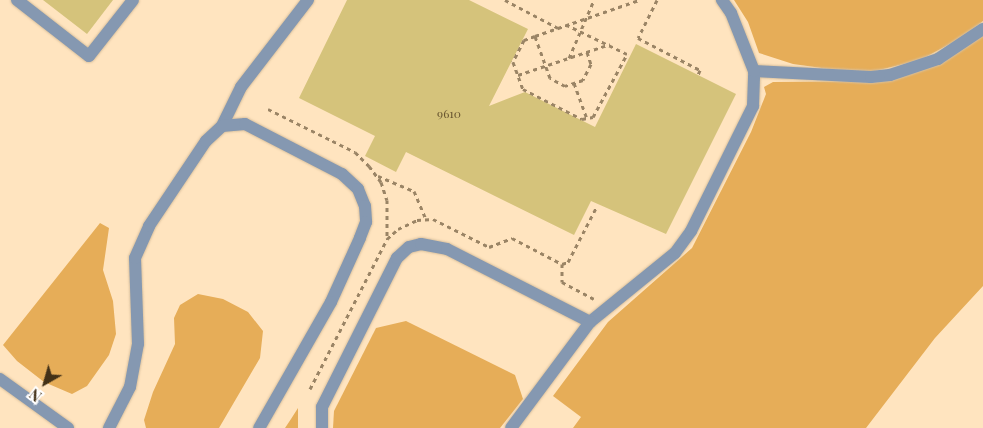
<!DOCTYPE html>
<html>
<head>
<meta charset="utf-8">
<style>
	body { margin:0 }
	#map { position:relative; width:983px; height:428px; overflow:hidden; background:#ffe4bf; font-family:"Playfair Display",serif }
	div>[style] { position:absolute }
	.green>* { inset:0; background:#e6ad58 }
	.building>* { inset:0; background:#d5c37b }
	.path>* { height:3px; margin-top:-1.5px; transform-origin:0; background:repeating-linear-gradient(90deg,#9a8465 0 4px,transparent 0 8px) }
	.roads { filter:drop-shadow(0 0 1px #d9c09d) drop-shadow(0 0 1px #d9c09d) }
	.minor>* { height:12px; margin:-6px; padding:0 6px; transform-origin:6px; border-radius:6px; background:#8598b1 }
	span { translate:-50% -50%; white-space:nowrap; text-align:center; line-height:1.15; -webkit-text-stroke:4.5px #fff; paint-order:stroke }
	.number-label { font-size:12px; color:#685630 }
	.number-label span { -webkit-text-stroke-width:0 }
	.north { position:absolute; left:20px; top:358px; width:50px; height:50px; -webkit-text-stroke:4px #fff; paint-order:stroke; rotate:218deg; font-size:14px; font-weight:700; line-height:20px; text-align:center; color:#433117 }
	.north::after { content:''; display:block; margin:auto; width:18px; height:22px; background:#433117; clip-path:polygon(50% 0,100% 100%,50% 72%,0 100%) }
</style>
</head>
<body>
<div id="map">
	<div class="green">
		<div style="clip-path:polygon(734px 0,983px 0,983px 21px,961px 38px,920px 60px,871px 72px,836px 70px,793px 64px,759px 53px,748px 22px)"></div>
		<div style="clip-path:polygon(983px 34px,983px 286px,935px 338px,866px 428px,573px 428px,581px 417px,553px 396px,608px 322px,692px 248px,751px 132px,766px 94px,764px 87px,773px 82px,878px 81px)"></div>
		<div style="clip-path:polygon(100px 223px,109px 228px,103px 270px,113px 301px,116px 334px,109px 355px,87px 386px,72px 394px,44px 382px,17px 361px,3px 345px)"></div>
		<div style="clip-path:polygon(198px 294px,223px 299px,248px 312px,263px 331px,260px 358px,219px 428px,146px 428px,144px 420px,153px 392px,175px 344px,174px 318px,180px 305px)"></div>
		<div style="clip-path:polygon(406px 321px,515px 375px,523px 399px,500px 428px,333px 428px,334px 411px,376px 328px)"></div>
		<div style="clip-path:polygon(298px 408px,298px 428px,285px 428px,291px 419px)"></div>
	</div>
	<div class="building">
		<div style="clip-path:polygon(43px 0,113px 0,87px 34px)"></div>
		<div style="clip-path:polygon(347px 0,469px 0,528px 29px,489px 106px,525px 92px,595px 127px,636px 44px,736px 94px,666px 234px,591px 201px,574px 235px,406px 152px,396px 172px,365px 156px,375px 136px,299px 98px)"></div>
	</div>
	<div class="path">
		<div style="left:505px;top:0;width:60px;rotate:27.8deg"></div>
		<div style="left:657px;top:0;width:42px;rotate:116.6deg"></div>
		<div style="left:638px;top:38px;width:70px;rotate:27.3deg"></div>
		<div style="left:700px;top:70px;width:5px;rotate:112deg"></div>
		<div style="left:535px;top:36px;width:12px;rotate:160deg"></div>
		<div style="left:524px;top:40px;width:25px;rotate:117deg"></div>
		<div style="left:513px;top:62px;width:29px;rotate:70deg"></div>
		<div style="left:523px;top:89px;width:66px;rotate:27deg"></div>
		<div style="left:582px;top:119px;width:11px;rotate:-10deg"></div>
		<div style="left:593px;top:117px;width:72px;rotate:-61.6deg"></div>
		<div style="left:627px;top:54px;width:67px;rotate:-154.2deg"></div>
		<div style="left:587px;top:52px;width:13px;rotate:72deg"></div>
		<div style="left:591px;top:64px;width:18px;rotate:117deg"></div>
		<div style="left:583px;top:80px;width:19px;rotate:162deg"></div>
		<div style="left:565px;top:86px;width:17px;rotate:-152deg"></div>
		<div style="left:550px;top:78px;width:45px;rotate:-109.7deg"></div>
		<div style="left:535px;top:36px;width:110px;rotate:-19.1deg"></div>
		<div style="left:569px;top:58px;width:63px;rotate:-66.7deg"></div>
		<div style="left:518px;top:75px;width:97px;rotate:-18.6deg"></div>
		<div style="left:574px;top:83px;width:38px;rotate:70deg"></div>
		<div style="left:268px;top:109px;width:97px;rotate:26.3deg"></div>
		<div style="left:355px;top:152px;width:20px;rotate:45deg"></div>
		<div style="left:369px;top:166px;width:20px;rotate:53deg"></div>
		<div style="left:381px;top:182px;width:19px;rotate:72deg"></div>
		<div style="left:387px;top:200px;width:39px;rotate:90deg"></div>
		<div style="left:378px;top:176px;width:39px;rotate:23deg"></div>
		<div style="left:414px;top:191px;width:30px;rotate:67deg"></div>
		<div style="left:562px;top:264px;width:18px;rotate:90deg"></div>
		<div style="left:562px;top:282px;width:36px;rotate:28deg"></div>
		<div style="left:310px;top:389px;width:169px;rotate:-62.8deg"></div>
		<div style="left:387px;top:239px;width:15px;rotate:-42deg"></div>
		<div style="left:398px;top:229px;width:21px;rotate:-25deg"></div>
		<div style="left:417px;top:220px;width:16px;rotate:-4deg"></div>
		<div style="left:433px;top:219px;width:63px;rotate:26.6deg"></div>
		<div style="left:489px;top:247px;width:25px;rotate:-21deg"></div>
		<div style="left:512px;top:238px;width:56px;rotate:27.5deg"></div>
		<div style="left:562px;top:264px;width:6px;rotate:-18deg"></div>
		<div style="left:568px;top:262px;width:61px;rotate:-62.6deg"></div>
	</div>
	<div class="roads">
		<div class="minor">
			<div style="left:17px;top:0;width:91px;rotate:37.9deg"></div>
			<div style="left:89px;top:56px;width:71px;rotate:-51.8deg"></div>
			<div style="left:754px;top:71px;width:117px;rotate:2.9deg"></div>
			<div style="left:871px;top:77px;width:19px;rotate:-6deg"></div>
			<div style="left:890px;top:75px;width:51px;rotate:-18.4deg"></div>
			<div style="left:938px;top:59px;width:54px;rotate:-33.7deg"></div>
			<div style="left:222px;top:126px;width:43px;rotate:-64deg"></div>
			<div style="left:241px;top:87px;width:110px;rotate:-52.4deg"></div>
			<div style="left:590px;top:322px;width:109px;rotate:-39.1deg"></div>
			<div style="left:675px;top:253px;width:27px;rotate:-54deg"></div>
			<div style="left:691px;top:231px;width:140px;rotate:-63.6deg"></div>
			<div style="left:753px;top:106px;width:35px;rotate:-88deg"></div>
			<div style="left:754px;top:71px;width:62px;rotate:-111.6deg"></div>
			<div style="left:731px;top:13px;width:16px;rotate:-125deg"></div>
			<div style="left:0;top:379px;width:84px;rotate:35.8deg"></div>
			<div style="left:109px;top:428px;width:46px;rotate:-62.9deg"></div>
			<div style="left:130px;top:387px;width:44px;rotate:-79.5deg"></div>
			<div style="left:138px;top:344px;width:86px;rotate:-92deg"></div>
			<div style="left:135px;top:258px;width:35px;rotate:-66deg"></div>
			<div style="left:149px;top:226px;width:102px;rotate:-56.2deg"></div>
			<div style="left:206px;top:141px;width:22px;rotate:-43deg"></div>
			<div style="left:222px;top:126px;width:23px;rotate:-5deg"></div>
			<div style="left:245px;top:124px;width:109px;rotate:27.3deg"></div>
			<div style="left:342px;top:174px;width:22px;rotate:43deg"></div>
			<div style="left:358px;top:189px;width:18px;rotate:68deg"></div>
			<div style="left:365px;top:206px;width:16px;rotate:86deg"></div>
			<div style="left:366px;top:222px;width:17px;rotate:111deg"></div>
			<div style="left:360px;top:238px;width:70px;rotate:114.4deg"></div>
			<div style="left:331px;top:302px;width:145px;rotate:119.7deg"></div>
			<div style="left:322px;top:428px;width:21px;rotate:-90deg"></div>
			<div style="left:322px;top:407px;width:167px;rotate:-63.3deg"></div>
			<div style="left:397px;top:258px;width:16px;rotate:-43deg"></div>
			<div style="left:409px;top:247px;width:12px;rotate:-14deg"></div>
			<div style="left:421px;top:244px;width:26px;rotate:11deg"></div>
			<div style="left:447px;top:249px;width:161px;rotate:27deg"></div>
			<div style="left:590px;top:322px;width:132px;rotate:126.7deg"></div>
		</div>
	</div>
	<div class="number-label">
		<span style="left:449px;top:114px">9610</span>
	</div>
	<div class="north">N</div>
</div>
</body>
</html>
